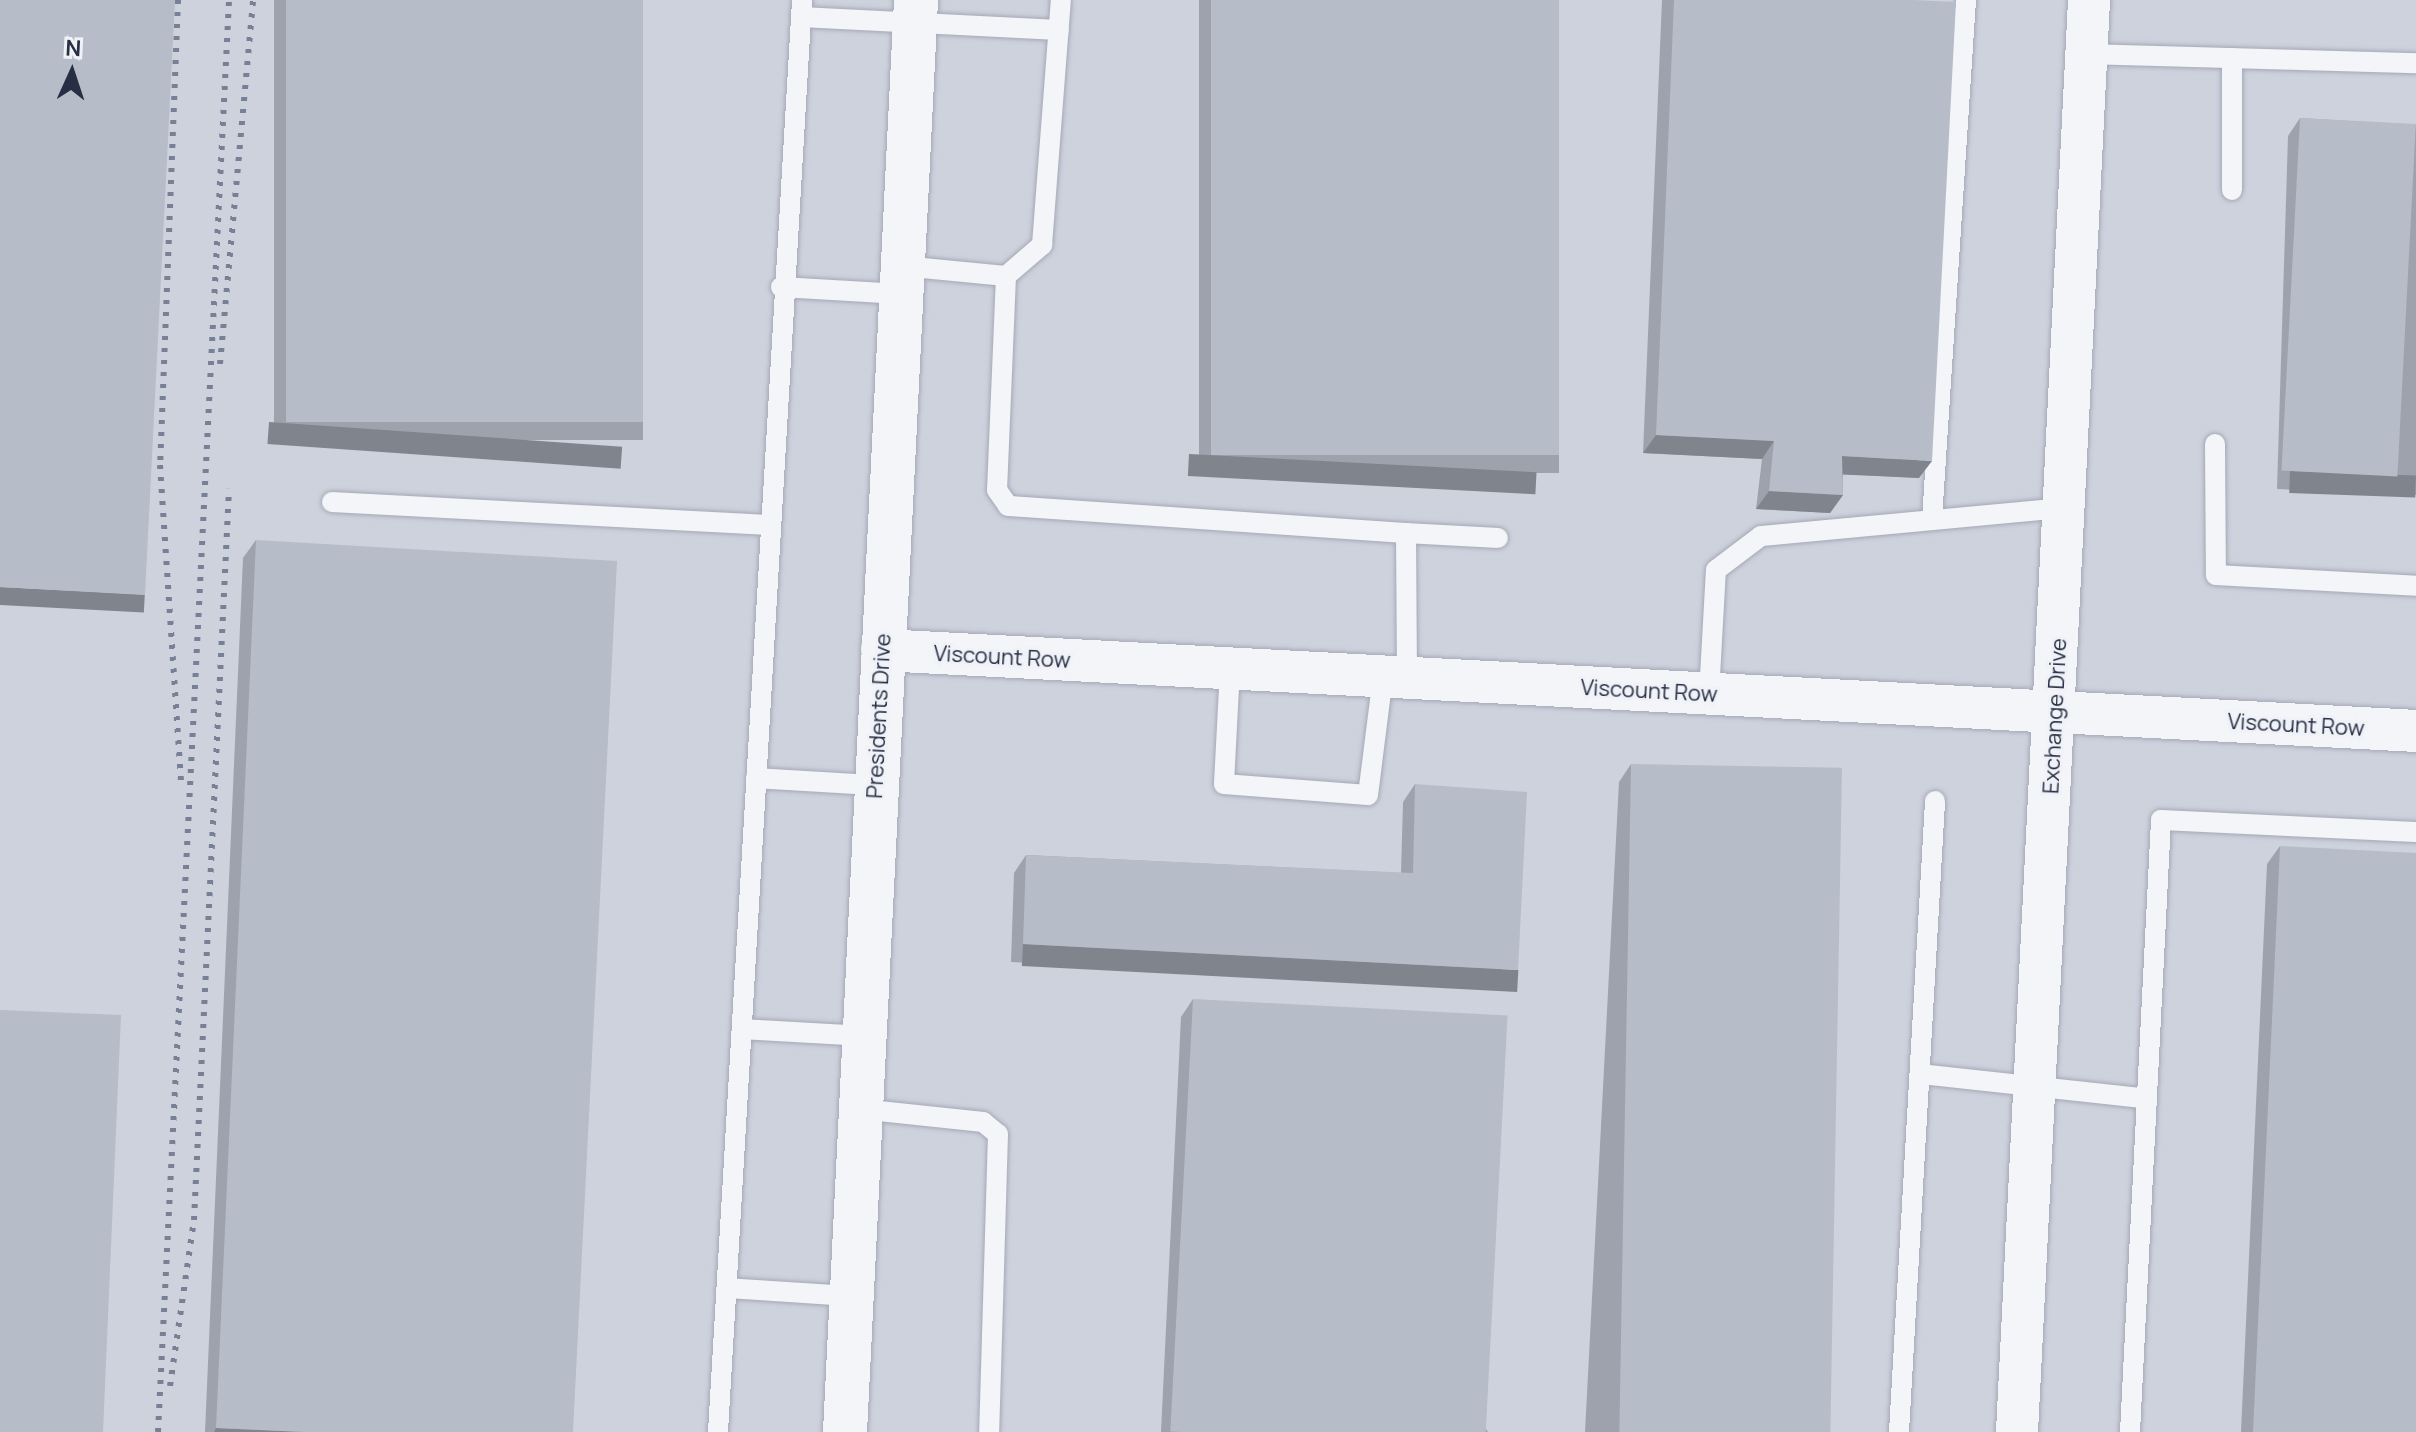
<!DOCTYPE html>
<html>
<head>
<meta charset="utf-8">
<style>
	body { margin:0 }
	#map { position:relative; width:2416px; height:1432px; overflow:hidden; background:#e0e3eb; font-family:Manrope,sans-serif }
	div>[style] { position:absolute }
	.built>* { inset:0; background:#ced2dd; transform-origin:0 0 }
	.roads { filter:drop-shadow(0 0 2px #a5a9b6) drop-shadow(0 0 2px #a5a9b6) }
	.service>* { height:20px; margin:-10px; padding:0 10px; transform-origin:10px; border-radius:10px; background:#f3f5f8 }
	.minor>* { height:42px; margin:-21px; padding:0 21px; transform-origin:21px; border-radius:21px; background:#f3f5f8 }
	.tertiary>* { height:44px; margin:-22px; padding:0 22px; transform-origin:22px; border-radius:22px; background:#f3f5f8 }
	.rail>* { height:6px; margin-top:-3px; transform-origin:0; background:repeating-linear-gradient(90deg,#788096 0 4px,transparent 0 12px) }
	.wall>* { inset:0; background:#9da2ad; transform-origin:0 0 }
	.shaded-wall>* { inset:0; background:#80848d; transform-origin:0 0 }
	.building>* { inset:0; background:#b7bcc9; transform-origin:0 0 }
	span { translate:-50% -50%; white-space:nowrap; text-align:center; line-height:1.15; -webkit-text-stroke:6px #f0f2f8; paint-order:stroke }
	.street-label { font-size:22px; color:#272f44 }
	.north { position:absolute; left:32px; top:32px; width:80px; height:80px; -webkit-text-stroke:6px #f0f2f8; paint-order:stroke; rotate:3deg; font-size:22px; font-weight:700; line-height:32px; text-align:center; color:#272f44 }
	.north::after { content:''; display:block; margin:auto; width:28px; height:36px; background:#272f44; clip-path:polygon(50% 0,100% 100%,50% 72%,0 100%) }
</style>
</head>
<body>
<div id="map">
	<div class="built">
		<div style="left:0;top:0;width:2416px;height:1432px"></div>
	</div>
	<div class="roads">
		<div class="service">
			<div style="left:801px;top:17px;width:258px;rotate:2.9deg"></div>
			<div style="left:2086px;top:54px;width:330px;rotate:1.6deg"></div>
			<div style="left:2232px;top:190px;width:132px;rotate:-90deg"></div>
			<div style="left:902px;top:266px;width:104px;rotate:5.5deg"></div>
			<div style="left:1006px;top:276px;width:48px;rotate:-40.7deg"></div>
			<div style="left:1042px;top:245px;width:246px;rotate:-85.6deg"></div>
			<div style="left:1006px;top:276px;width:214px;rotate:92.4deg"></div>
			<div style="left:997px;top:490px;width:19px;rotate:55deg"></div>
			<div style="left:1008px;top:506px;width:399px;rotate:3.9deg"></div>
			<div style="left:1406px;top:533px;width:145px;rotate:89.6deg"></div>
			<div style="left:781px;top:287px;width:120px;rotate:3.3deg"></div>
			<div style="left:2215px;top:444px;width:131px;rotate:89.6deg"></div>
			<div style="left:2216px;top:575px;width:200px;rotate:3.1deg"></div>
			<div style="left:332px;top:502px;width:437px;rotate:3deg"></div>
			<div style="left:1932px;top:519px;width:520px;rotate:-86.25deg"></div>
			<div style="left:1406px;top:533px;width:92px;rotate:3.1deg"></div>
			<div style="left:1230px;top:669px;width:115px;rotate:93deg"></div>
			<div style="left:1224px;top:784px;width:144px;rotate:4.4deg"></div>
			<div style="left:1368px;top:795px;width:119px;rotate:-82.8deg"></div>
			<div style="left:1709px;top:694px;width:124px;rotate:-86.8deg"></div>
			<div style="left:1716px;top:570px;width:56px;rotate:-37.1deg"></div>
			<div style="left:1761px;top:536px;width:305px;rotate:-5.3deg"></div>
			<div style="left:756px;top:778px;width:119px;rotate:3.4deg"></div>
			<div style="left:742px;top:1029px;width:122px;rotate:3.3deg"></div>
			<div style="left:1920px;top:1074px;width:223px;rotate:6.2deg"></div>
			<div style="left:860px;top:1109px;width:124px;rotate:6deg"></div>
			<div style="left:983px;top:1122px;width:19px;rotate:39deg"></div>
			<div style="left:998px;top:1134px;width:298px;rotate:91.7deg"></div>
			<div style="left:727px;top:1288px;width:124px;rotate:3.7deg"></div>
			<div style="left:718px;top:1432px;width:1434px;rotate:-86.64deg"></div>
			<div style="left:1899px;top:1432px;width:632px;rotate:-86.73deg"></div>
			<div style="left:2130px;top:1432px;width:613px;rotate:-87.1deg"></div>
			<div style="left:2161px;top:820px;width:255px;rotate:2.7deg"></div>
		</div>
		<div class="minor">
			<div style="left:882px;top:650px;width:1536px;rotate:3.02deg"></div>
			<div style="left:2017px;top:1432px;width:1434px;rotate:-87.12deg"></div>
		</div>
		<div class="tertiary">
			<div style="left:845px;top:1432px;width:1434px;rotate:-87.16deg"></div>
		</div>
	</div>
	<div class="rail">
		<div style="left:178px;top:0;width:465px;rotate:92.2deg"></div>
		<div style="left:160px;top:465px;width:321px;rotate:86.2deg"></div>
		<div style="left:220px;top:364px;width:365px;rotate:-84.8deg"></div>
		<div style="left:170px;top:1386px;width:168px;rotate:-81.8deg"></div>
		<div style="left:194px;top:1220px;width:732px;rotate:-87.26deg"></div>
		<div style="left:158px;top:1432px;width:1434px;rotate:-87.16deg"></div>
	</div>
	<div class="wall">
		<div style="left:274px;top:0;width:369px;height:440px"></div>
		<div style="left:1199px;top:0;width:360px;height:473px"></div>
		<div style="clip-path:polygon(1662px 0,1912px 0,1919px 478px,1843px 474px,1843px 495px,1830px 513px,1756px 509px,1762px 459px,1643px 453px)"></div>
		<div style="clip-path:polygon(2300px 118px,2416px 125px,2416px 495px,2277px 489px,2288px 136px)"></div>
		<div style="clip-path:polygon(256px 540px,573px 1432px,205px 1432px,243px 558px)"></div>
		<div style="clip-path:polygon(1631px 764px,1808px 1432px,1585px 1432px,1619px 782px)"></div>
		<div style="clip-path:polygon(1415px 784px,1505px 988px,1011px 962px,1014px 873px,1026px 855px,1401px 873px,1403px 802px)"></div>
		<div style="clip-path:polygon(2280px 846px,2416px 1432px,2241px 1432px,2267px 864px)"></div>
		<div style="clip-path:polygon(1193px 999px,1488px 1432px,1161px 1432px,1181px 1017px)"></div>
	</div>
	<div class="shaded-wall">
		<div style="left:269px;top:422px;width:354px;height:22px;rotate:4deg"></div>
		<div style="clip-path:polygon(1656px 435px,1774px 441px,1762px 459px,1643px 453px)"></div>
		<div style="left:1189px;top:454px;width:348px;height:22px;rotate:3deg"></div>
		<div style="clip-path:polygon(1842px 456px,1932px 461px,1919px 478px,1830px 474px)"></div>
		<div style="left:2290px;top:471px;width:126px;height:22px;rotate:2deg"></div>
		<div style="clip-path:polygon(1769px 491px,1843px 495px,1830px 513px,1756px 509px)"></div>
		<div style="left:0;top:587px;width:145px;height:18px;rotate:3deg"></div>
		<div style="left:1023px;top:944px;width:496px;height:22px;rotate:3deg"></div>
		<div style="clip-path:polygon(216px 1428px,305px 1432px,214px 1432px)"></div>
	</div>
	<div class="building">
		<div style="clip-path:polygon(0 0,175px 0,145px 595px,0 587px)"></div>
		<div style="left:286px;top:0;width:357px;height:422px"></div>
		<div style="left:1211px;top:0;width:348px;height:455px"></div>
		<div style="clip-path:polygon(1674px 0,1912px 0,1956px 2px,1932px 461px,1842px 456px,1843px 495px,1769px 491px,1774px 441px,1656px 435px)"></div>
		<div style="left:2300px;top:118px;width:116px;height:353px;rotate:3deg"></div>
		<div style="clip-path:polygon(256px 540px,617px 561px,573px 1432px,305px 1432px,216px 1428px)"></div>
		<div style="left:1631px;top:764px;width:211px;height:669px;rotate:1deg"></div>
		<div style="clip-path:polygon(1415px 784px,1527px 792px,1518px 970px,1023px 944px,1026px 855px,1413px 873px)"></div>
		<div style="clip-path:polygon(2280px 846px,2416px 853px,2416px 1432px,2253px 1432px)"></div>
		<div style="left:1193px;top:999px;width:315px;height:433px;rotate:3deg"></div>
		<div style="clip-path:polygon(0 1010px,121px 1015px,103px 1432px,0 1432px)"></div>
	</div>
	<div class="street-label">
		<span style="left:1002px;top:657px;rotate:3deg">Viscount Row</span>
		<span style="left:1649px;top:691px;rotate:3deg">Viscount Row</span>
		<span style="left:879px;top:716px;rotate:-87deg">Presidents Drive</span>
		<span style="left:2055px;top:716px;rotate:-87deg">Exchange Drive</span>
		<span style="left:2296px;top:725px;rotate:3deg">Viscount Row</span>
	</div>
	<div class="north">N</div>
</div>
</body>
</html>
